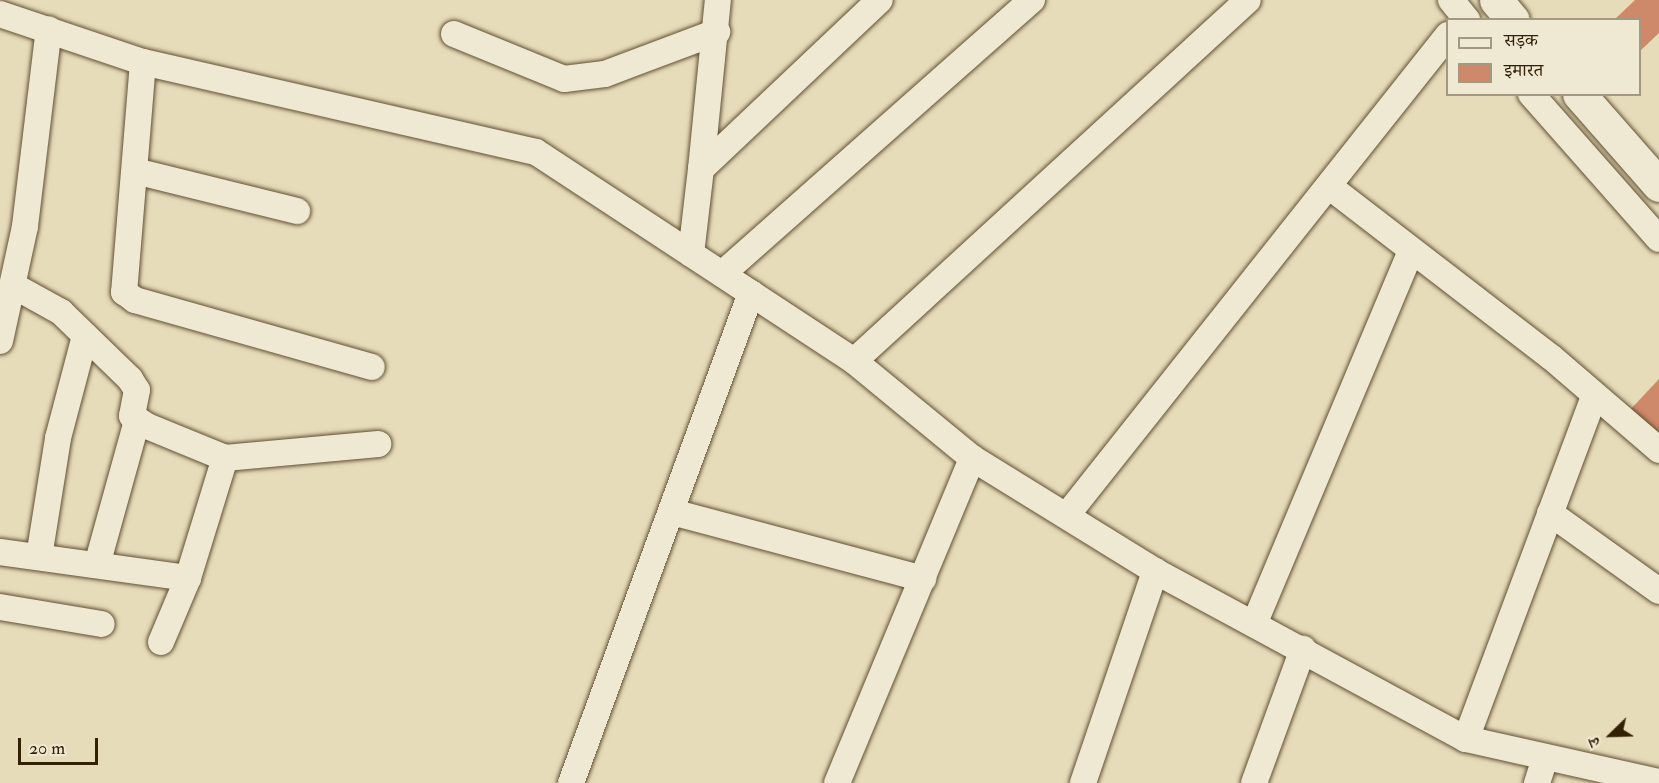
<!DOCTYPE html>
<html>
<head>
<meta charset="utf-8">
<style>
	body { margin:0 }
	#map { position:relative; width:1659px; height:783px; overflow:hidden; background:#e7dcba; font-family:"IM FELL Double Pica","Noto Serif Devanagari",serif }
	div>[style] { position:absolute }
	.building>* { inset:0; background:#ce886a }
	.roads { filter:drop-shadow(0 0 2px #605033) drop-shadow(0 0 2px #605033) }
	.street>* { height:26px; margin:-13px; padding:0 13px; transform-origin:13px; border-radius:13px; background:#efe8d2 }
	.secondary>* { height:33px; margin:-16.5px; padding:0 16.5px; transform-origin:16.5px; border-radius:16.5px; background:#efe8d2 }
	span { translate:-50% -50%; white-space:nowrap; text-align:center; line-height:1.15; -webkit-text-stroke:4.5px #efe8d2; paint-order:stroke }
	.legend { position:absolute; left:1446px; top:18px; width:195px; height:78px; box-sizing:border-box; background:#efe8d2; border:2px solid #a49880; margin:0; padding:8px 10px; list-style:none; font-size:18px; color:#332106 }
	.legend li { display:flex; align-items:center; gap:12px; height:30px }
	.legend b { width:30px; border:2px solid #a49880 }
	.north { position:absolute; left:1581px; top:705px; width:60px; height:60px; -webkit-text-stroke:4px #efe8d2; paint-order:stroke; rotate:247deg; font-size:16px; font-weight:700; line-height:24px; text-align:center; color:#332106 }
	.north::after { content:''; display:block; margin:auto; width:21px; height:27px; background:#332106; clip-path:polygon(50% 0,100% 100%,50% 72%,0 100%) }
	.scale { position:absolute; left:18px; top:738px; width:80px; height:27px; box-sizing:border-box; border:3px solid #332106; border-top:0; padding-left:8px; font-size:18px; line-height:21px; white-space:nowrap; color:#332106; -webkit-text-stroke:4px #efe8d2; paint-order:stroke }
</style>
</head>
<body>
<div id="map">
	<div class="building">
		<div style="clip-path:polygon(1635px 0,1659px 0,1659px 33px,1640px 51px,1640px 20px,1614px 20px)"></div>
		<div style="clip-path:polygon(1659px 379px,1659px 434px,1641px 452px,1614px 427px)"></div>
	</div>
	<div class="roads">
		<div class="street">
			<div style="left:1451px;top:0;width:26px;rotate:51deg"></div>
			<div style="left:0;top:14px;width:151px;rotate:18.6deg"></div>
			<div style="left:143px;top:62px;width:403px;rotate:12.9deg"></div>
			<div style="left:536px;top:152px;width:381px;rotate:33.3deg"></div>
			<div style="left:854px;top:361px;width:153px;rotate:39.4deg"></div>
			<div style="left:972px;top:458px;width:215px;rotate:31.7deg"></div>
			<div style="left:1155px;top:571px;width:353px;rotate:28.4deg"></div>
			<div style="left:1466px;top:739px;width:198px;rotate:12.6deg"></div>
			<div style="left:454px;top:34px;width:119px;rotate:22.2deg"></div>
			<div style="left:564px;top:79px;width:41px;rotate:-7deg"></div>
			<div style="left:605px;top:74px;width:120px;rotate:-20.6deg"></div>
			<div style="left:143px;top:62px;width:231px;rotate:94.7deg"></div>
			<div style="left:124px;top:292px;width:14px;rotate:36deg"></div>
			<div style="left:135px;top:300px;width:246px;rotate:15.8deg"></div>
			<div style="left:1531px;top:94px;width:193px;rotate:48.6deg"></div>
			<div style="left:701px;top:169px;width:170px;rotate:-84.3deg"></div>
			<div style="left:135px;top:171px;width:167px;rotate:13.9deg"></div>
			<div style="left:1330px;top:187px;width:279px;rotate:37.6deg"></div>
			<div style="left:1551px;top:357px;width:143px;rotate:40.7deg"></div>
			<div style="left:691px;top:254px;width:86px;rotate:-83.3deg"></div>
			<div style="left:701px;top:169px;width:246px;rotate:-43.4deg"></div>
			<div style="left:722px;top:274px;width:414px;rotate:-41.5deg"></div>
			<div style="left:14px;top:286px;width:54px;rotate:29deg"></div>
			<div style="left:61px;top:312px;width:96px;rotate:44.2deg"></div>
			<div style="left:130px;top:379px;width:13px;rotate:58deg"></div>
			<div style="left:137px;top:390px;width:26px;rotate:101deg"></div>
			<div style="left:132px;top:416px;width:18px;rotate:34deg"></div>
			<div style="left:147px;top:426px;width:84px;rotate:22.3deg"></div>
			<div style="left:225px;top:458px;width:154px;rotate:-5.2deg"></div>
			<div style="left:0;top:341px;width:118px;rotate:-77.7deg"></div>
			<div style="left:25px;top:226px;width:198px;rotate:-83.1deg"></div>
			<div style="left:854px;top:361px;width:534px;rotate:-42.5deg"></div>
			<div style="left:672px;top:512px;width:260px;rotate:14.9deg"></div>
			<div style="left:1550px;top:513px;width:134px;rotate:35.6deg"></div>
			<div style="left:1067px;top:515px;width:613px;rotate:-51.56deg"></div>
			<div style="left:0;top:552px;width:190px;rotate:7.9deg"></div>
			<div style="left:39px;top:557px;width:121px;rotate:-80.9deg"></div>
			<div style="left:58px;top:438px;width:106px;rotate:-75.2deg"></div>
			<div style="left:97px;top:565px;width:149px;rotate:-74.5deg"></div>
			<div style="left:0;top:607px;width:103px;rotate:9.5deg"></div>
			<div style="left:1255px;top:622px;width:399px;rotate:-67.2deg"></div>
			<div style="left:161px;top:642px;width:69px;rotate:-67.1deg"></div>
			<div style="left:188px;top:578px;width:126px;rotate:-72.9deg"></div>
			<div style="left:1466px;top:739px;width:365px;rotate:-69.5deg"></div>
			<div style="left:571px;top:783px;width:522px;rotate:-69.83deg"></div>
			<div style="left:837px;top:783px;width:352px;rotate:-67.4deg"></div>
			<div style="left:1083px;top:783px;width:224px;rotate:-71.2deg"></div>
			<div style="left:1254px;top:783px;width:143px;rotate:-69.9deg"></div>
			<div style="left:1537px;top:783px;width:25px;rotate:-72deg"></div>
		</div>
		<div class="secondary">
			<div style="left:1496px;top:0;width:26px;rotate:50deg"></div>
			<div style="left:1579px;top:94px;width:121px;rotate:48.7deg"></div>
		</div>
	</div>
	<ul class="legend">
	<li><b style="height:8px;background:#efe8d2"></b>सड़क</li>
	<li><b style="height:16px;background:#ce886a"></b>इमारत</li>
	</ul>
	<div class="north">उ</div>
	<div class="scale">20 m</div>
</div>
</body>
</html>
